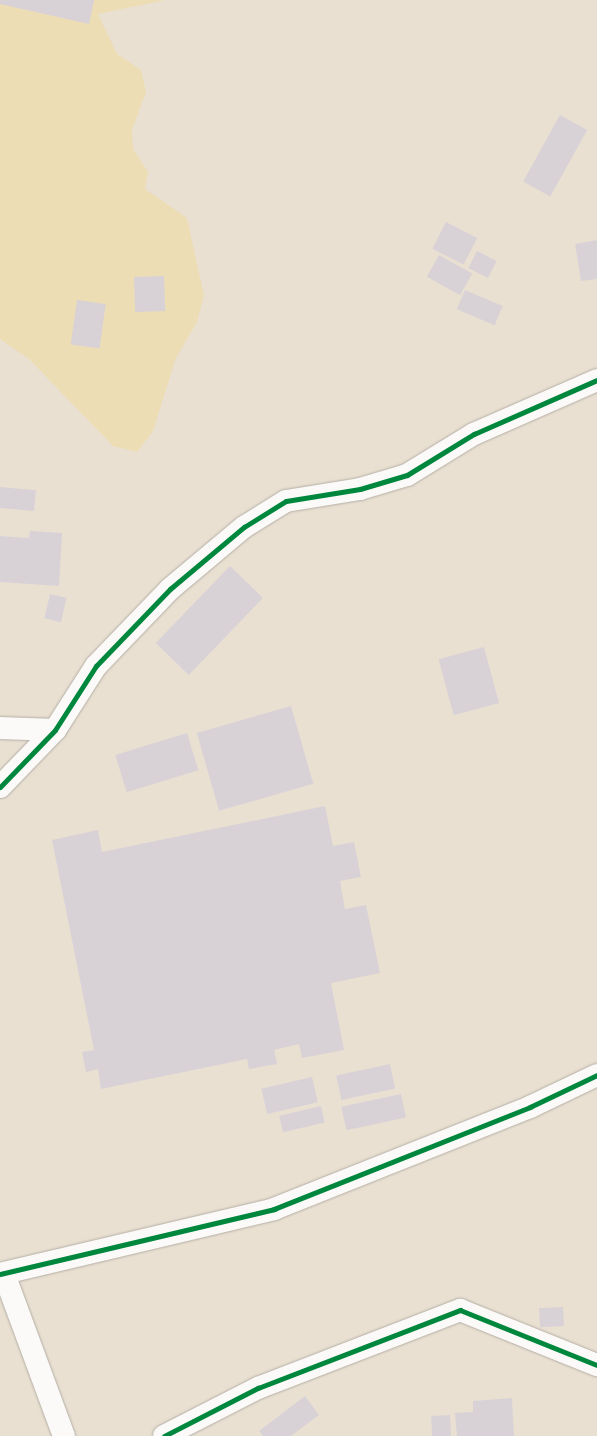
<!DOCTYPE html>
<html>
<head>
<meta charset="utf-8">
<style>
	body { margin:0 }
	#map { position:relative; width:597px; height:1436px; overflow:hidden; background:#e9e0d2; font-family:"IM FELL Double Pica",serif }
	div>[style] { position:absolute }
	.sand>* { inset:0; background:#ecddb5 }
	.building>* { inset:0; background:#d8d2d7; transform-origin:0 0 }
	.roads { filter:drop-shadow(0 0 1px #b4aea5) drop-shadow(0 0 1px #b4aea5) }
	.street>* { height:22px; margin:-11px; padding:0 11px; transform-origin:11px; border-radius:11px; background:#fcfaf8 }
	.cycleway>* { height:5px; margin:-2.5px; padding:0 2.5px; transform-origin:2.5px; border-radius:2.5px; background:#00873e }
	span { translate:-50% -50%; white-space:nowrap; text-align:center; line-height:1.15; -webkit-text-stroke:5px #f6f6f2; paint-order:stroke }
</style>
</head>
<body>
<div id="map">
	<div class="sand">
		<div style="clip-path:polygon(0 0,166px 0,98px 14px,117px 54px,141px 70px,146px 92px,132px 130px,133px 149px,148px 172px,145px 189px,187px 218px,204px 296px,197px 322px,176px 358px,153px 431px,137px 452px,113px 446px,29px 359px,0 339px)"></div>
	</div>
	<div class="building">
		<div style="clip-path:polygon(0 0,94px 0,89px 24px,0 4px)"></div>
		<div style="left:560px;top:115px;width:31px;height:76px;rotate:29deg"></div>
		<div style="left:446px;top:222px;width:35px;height:30px;rotate:27deg"></div>
		<div style="clip-path:polygon(597px 240px,597px 279px,581px 281px,575px 244px)"></div>
		<div style="left:477px;top:251px;width:22px;height:19px;rotate:27deg"></div>
		<div style="left:439px;top:255px;width:38px;height:25px;rotate:29deg"></div>
		<div style="left:164px;top:276px;width:35px;height:30px;rotate:88deg"></div>
		<div style="left:465px;top:290px;width:41px;height:21px;rotate:23deg"></div>
		<div style="left:77px;top:300px;width:29px;height:45px;rotate:8deg"></div>
		<div style="left:0;top:487px;width:36px;height:21px;rotate:5deg"></div>
		<div style="clip-path:polygon(30px 531px,62px 533px,59px 586px,0 582px,0 536px,29px 538px)"></div>
		<div style="left:230px;top:566px;width:46px;height:107px;rotate:44deg"></div>
		<div style="left:50px;top:594px;width:17px;height:25px;rotate:13deg"></div>
		<div style="left:484px;top:647px;width:58px;height:47px;rotate:75deg"></div>
		<div style="left:291px;top:706px;width:81px;height:98px;rotate:74deg"></div>
		<div style="left:187px;top:733px;width:39px;height:75px;rotate:73deg"></div>
		<div style="clip-path:polygon(325px 806px,333px 846px,354px 842px,361px 877px,340px 881px,345px 909px,366px 905px,380px 973px,331px 983px,344px 1050px,302px 1058px,299px 1044px,274px 1050px,277px 1064px,249px 1069px,247px 1059px,101px 1089px,98px 1069px,86px 1072px,82px 1052px,94px 1050px,52px 840px,98px 830px,102px 852px)"></div>
		<div style="left:390px;top:1064px;width:25px;height:55px;rotate:78deg"></div>
		<div style="left:312px;top:1077px;width:26px;height:52px;rotate:77deg"></div>
		<div style="left:401px;top:1094px;width:24px;height:61px;rotate:78deg"></div>
		<div style="left:321px;top:1106px;width:17px;height:43px;rotate:77deg"></div>
		<div style="left:563px;top:1307px;width:19px;height:24px;rotate:87deg"></div>
		<div style="clip-path:polygon(305px 1396px,319px 1415px,291px 1436px,263px 1436px,259px 1431px)"></div>
		<div style="clip-path:polygon(512px 1398px,514px 1436px,457px 1436px,455px 1413px,473px 1412px,473px 1401px)"></div>
		<div style="left:450px;top:1415px;width:21px;height:19px;rotate:87deg"></div>
	</div>
	<div class="roads">
		<div class="street">
			<div style="left:0;top:728px;width:55px;rotate:2.1deg"></div>
			<div style="left:0;top:787px;width:79px;rotate:-46deg"></div>
			<div style="left:55px;top:730px;width:76px;rotate:-57.4deg"></div>
			<div style="left:96px;top:666px;width:107px;rotate:-46.1deg"></div>
			<div style="left:170px;top:589px;width:97px;rotate:-40deg"></div>
			<div style="left:244px;top:527px;width:49px;rotate:-31.8deg"></div>
			<div style="left:286px;top:501px;width:75px;rotate:-9.2deg"></div>
			<div style="left:360px;top:489px;width:49px;rotate:-16.6deg"></div>
			<div style="left:407px;top:475px;width:79px;rotate:-31.5deg"></div>
			<div style="left:474px;top:434px;width:134px;rotate:-23.7deg"></div>
			<div style="left:0;top:1274px;width:282px;rotate:-13.3deg"></div>
			<div style="left:274px;top:1209px;width:276px;rotate:-21.7deg"></div>
			<div style="left:530px;top:1107px;width:74px;rotate:-25.5deg"></div>
			<div style="left:4px;top:1274px;width:173px;rotate:69.7deg"></div>
			<div style="left:164px;top:1436px;width:106px;rotate:-27.1deg"></div>
			<div style="left:258px;top:1388px;width:217px;rotate:-21.1deg"></div>
			<div style="left:460px;top:1310px;width:148px;rotate:21.9deg"></div>
		</div>
	</div>
	<div class="cycleway">
		<div style="left:0;top:787px;width:79px;rotate:-46deg"></div>
		<div style="left:55px;top:730px;width:76px;rotate:-57.4deg"></div>
		<div style="left:96px;top:666px;width:107px;rotate:-46.1deg"></div>
		<div style="left:170px;top:589px;width:97px;rotate:-40deg"></div>
		<div style="left:244px;top:527px;width:49px;rotate:-31.8deg"></div>
		<div style="left:286px;top:501px;width:75px;rotate:-9.2deg"></div>
		<div style="left:360px;top:489px;width:49px;rotate:-16.6deg"></div>
		<div style="left:407px;top:475px;width:79px;rotate:-31.5deg"></div>
		<div style="left:474px;top:434px;width:134px;rotate:-23.7deg"></div>
		<div style="left:0;top:1274px;width:282px;rotate:-13.3deg"></div>
		<div style="left:274px;top:1209px;width:276px;rotate:-21.7deg"></div>
		<div style="left:530px;top:1107px;width:74px;rotate:-25.5deg"></div>
		<div style="left:164px;top:1436px;width:106px;rotate:-27.1deg"></div>
		<div style="left:258px;top:1388px;width:217px;rotate:-21.1deg"></div>
		<div style="left:460px;top:1310px;width:148px;rotate:21.9deg"></div>
	</div>
</div>
</body>
</html>
